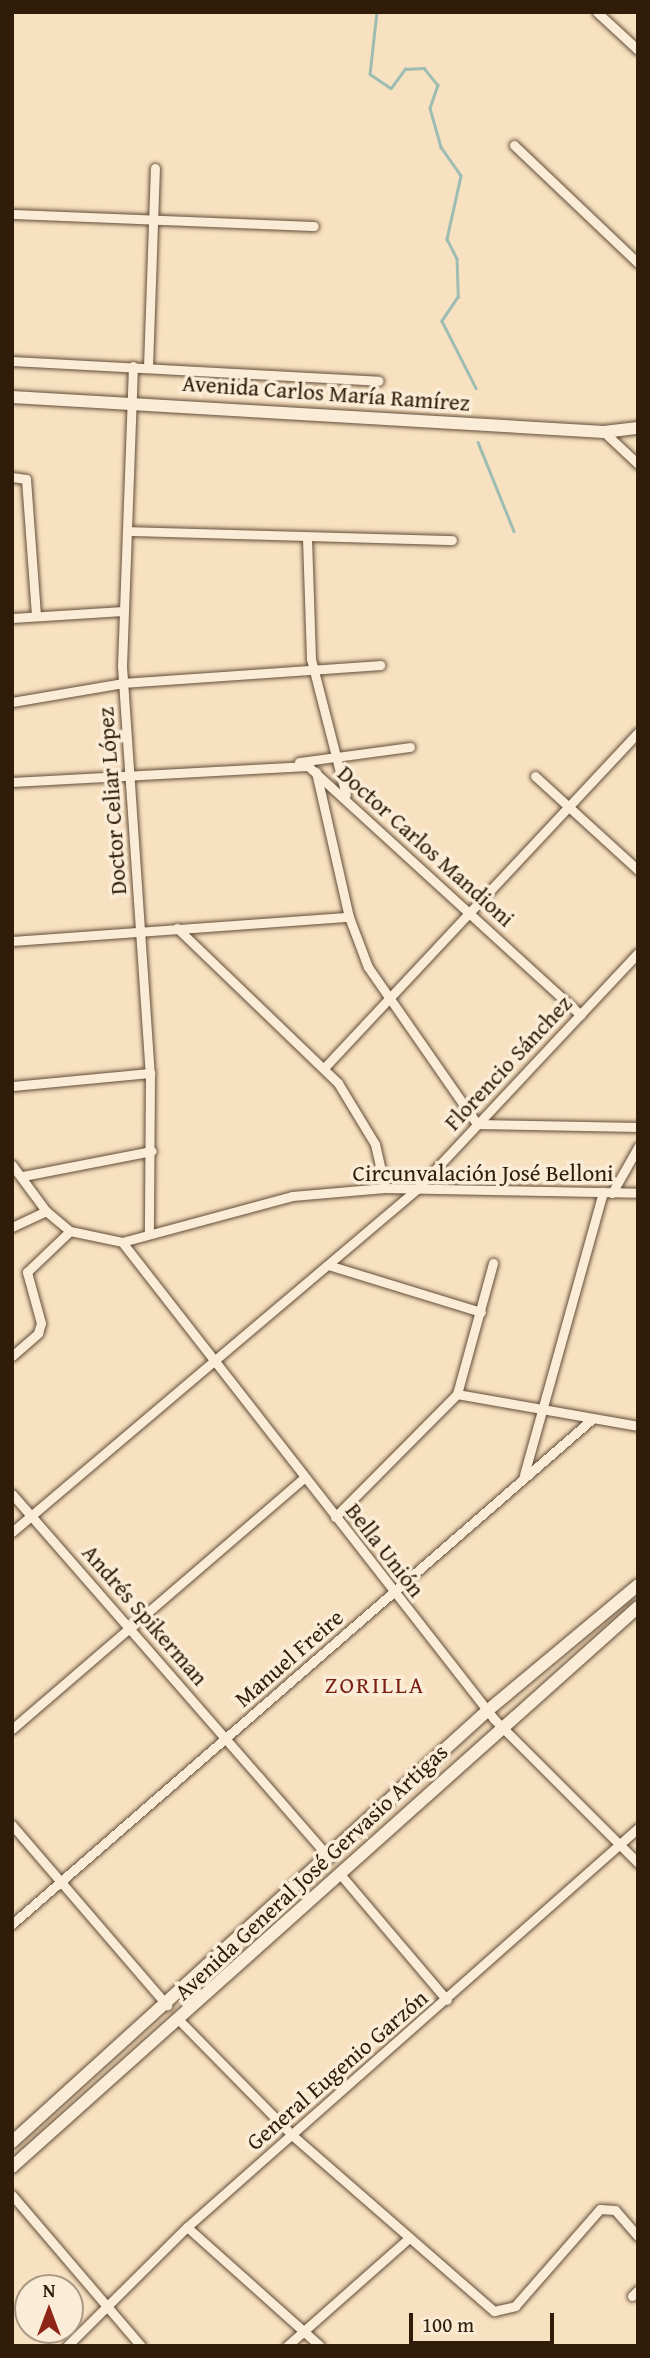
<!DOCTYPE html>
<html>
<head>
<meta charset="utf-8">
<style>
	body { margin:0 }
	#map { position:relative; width:650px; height:2358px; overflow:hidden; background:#f8e1c0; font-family:"Gentium Book Plus",serif }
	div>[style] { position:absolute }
	.stream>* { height:2.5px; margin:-1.25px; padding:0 1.25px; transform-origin:1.25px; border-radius:1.25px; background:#9dbdb3 }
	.roads { filter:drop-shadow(0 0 2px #634d38) drop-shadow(0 0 2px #634d38) }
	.street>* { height:9px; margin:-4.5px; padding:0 4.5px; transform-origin:4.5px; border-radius:4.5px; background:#faecd6 }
	.secondary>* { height:12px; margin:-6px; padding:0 6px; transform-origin:6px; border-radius:6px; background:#faecd6 }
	span { translate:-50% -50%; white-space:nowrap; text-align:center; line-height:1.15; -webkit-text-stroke:7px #faecd6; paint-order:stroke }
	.street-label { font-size:23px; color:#311c0a }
	.neighbourhood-label { font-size:24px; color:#7a1f14; letter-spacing:2px }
	.frame { position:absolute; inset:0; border:14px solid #311c0a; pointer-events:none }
	.north { position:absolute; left:14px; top:2274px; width:70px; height:70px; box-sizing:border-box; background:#faecd6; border:2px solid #aa9984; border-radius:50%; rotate:0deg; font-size:19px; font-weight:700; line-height:28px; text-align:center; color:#311c0a }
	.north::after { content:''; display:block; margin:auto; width:24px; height:32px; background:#8f2418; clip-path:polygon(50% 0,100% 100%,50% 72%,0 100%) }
	.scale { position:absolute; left:409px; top:2313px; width:145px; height:32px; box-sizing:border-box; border:4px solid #311c0a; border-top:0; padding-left:9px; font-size:21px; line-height:24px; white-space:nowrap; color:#311c0a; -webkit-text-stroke:5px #faecd6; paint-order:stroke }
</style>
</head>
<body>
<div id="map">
	<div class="stream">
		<div style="left:377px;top:12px;width:62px;rotate:96.4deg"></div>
		<div style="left:370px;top:74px;width:25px;rotate:34deg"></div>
		<div style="left:391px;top:88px;width:24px;rotate:-54deg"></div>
		<div style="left:405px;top:69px;width:19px;rotate:-3deg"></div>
		<div style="left:424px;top:68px;width:22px;rotate:51deg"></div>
		<div style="left:438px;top:85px;width:24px;rotate:109deg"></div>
		<div style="left:430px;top:108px;width:41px;rotate:74.2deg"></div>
		<div style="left:441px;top:147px;width:35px;rotate:55deg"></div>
		<div style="left:461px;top:176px;width:65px;rotate:102.5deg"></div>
		<div style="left:447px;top:239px;width:22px;rotate:63deg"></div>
		<div style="left:457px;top:259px;width:38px;rotate:88deg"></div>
		<div style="left:458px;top:297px;width:29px;rotate:124deg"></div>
		<div style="left:442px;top:321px;width:75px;rotate:63.1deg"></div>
		<div style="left:478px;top:442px;width:96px;rotate:68deg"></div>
	</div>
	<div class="roads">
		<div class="street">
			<div style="left:597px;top:12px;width:56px;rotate:42.8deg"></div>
			<div style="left:514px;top:145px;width:171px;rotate:43.6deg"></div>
			<div style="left:12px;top:214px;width:302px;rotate:2.3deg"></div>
			<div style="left:12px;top:361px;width:367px;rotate:3.1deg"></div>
			<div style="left:133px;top:366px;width:300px;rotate:92.1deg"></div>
			<div style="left:122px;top:666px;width:408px;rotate:86.1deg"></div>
			<div style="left:150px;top:1073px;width:161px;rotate:90.4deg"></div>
			<div style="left:148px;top:367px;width:199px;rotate:-88deg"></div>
			<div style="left:604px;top:432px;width:47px;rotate:43.3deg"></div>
			<div style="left:12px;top:477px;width:14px;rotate:8deg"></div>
			<div style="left:26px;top:479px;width:137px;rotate:85.8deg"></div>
			<div style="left:128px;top:531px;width:324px;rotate:1.6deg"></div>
			<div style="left:307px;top:538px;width:121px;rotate:88.1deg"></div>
			<div style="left:311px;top:659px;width:140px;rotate:75.6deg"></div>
			<div style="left:12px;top:618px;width:111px;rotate:-3.6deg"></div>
			<div style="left:12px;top:702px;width:113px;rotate:-9.7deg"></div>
			<div style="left:123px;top:683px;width:258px;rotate:-4deg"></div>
			<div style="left:299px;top:762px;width:112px;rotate:-7.7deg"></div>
			<div style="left:316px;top:772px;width:149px;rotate:77.2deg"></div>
			<div style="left:535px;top:776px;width:139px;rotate:42.4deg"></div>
			<div style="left:12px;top:782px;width:296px;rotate:-3.1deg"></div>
			<div style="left:308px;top:766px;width:369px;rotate:42.4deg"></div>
			<div style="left:177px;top:928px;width:223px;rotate:43.9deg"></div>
			<div style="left:338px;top:1083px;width:71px;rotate:58.8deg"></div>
			<div style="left:375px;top:1144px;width:45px;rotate:77.2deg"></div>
			<div style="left:12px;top:941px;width:338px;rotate:-4.1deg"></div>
			<div style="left:349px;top:917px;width:53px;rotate:69.2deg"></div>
			<div style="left:368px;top:967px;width:191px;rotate:55.2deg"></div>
			<div style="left:324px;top:1068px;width:460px;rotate:-46.9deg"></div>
			<div style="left:12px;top:1086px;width:139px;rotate:-5.4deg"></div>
			<div style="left:477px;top:1124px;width:161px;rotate:1.1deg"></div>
			<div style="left:12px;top:1165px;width:57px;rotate:53.5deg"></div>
			<div style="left:23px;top:1176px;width:131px;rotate:-11deg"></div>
			<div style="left:612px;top:1193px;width:53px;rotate:-60.5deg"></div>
			<div style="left:12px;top:1227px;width:38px;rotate:-25deg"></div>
			<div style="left:46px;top:1211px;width:31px;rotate:40deg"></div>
			<div style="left:70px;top:1231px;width:53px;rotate:11.9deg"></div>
			<div style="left:122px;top:1242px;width:176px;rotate:-15.1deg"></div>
			<div style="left:292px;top:1196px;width:93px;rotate:-4.9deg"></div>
			<div style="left:385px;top:1188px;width:253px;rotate:1.1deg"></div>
			<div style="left:122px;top:1242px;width:605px;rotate:52.05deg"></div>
			<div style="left:494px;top:1719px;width:204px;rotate:45deg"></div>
			<div style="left:328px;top:1265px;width:160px;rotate:17.1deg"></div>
			<div style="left:12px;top:1356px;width:35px;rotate:-41deg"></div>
			<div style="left:38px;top:1333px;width:10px;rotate:-73deg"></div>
			<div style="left:41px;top:1323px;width:53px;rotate:-105.4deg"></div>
			<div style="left:27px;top:1272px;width:59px;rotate:-43.6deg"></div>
			<div style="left:457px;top:1394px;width:184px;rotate:10deg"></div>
			<div style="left:524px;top:1475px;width:294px;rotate:-74.4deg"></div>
			<div style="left:12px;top:1494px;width:483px;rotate:48.9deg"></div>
			<div style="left:335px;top:1517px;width:173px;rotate:-45.2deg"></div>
			<div style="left:457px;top:1394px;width:136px;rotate:-74.6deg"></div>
			<div style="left:12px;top:1532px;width:531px;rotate:-40.26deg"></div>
			<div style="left:417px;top:1189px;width:323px;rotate:-46.9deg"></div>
			<div style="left:12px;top:1729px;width:385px;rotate:-40.7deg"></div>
			<div style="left:12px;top:1825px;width:238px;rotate:49.3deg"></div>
			<div style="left:340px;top:1874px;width:165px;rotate:49.7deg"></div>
			<div style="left:12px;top:1924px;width:768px;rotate:-41.04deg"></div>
			<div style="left:181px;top:2022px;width:158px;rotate:45.5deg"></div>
			<div style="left:292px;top:2135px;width:268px;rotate:41.1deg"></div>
			<div style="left:494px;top:2311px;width:22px;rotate:-13deg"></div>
			<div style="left:515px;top:2306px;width:129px;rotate:-48.8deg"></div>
			<div style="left:600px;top:2209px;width:15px;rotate:4deg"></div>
			<div style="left:615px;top:2210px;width:35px;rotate:49deg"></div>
			<div style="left:12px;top:2195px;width:199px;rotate:49.5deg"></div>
			<div style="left:187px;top:2227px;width:178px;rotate:41.8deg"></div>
			<div style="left:632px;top:2296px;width:8px;rotate:-45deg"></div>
			<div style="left:67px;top:2346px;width:169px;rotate:-44.8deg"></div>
			<div style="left:187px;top:2227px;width:602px;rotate:-41.5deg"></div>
			<div style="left:287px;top:2346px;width:162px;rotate:-41.5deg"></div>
		</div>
		<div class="secondary">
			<div style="left:12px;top:397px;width:593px;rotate:3.38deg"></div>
			<div style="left:604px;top:432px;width:34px;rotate:-7deg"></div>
			<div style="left:12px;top:2142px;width:641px;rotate:-42.22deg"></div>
			<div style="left:487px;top:1711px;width:197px;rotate:-39.8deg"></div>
			<div style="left:12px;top:2167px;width:840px;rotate:-41.81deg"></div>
		</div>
	</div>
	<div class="street-label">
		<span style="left:326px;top:393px;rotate:4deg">Avenida Carlos María Ramírez</span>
		<span style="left:112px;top:801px;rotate:-94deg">Doctor Celiar López</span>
		<span style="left:426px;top:846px;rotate:42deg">Doctor Carlos Mandioni</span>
		<span style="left:508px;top:1063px;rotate:-47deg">Florencio Sánchez</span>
		<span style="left:483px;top:1173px">Circunvalación José Belloni</span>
		<span style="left:385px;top:1550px;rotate:52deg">Bella Unión</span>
		<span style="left:145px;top:1615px;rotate:49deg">Andrés Spikerman</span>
		<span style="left:289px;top:1658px;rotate:-41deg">Manuel Freire</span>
		<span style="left:311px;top:1872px;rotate:-43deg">Avenida General José Gervasio Artigas</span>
		<span style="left:337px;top:2070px;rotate:-41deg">General Eugenio Garzón</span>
	</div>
	<div class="neighbourhood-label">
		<span style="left:375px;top:1685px">ZORILLA</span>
	</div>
	<div class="frame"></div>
	<div class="north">N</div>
	<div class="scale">100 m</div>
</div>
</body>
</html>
